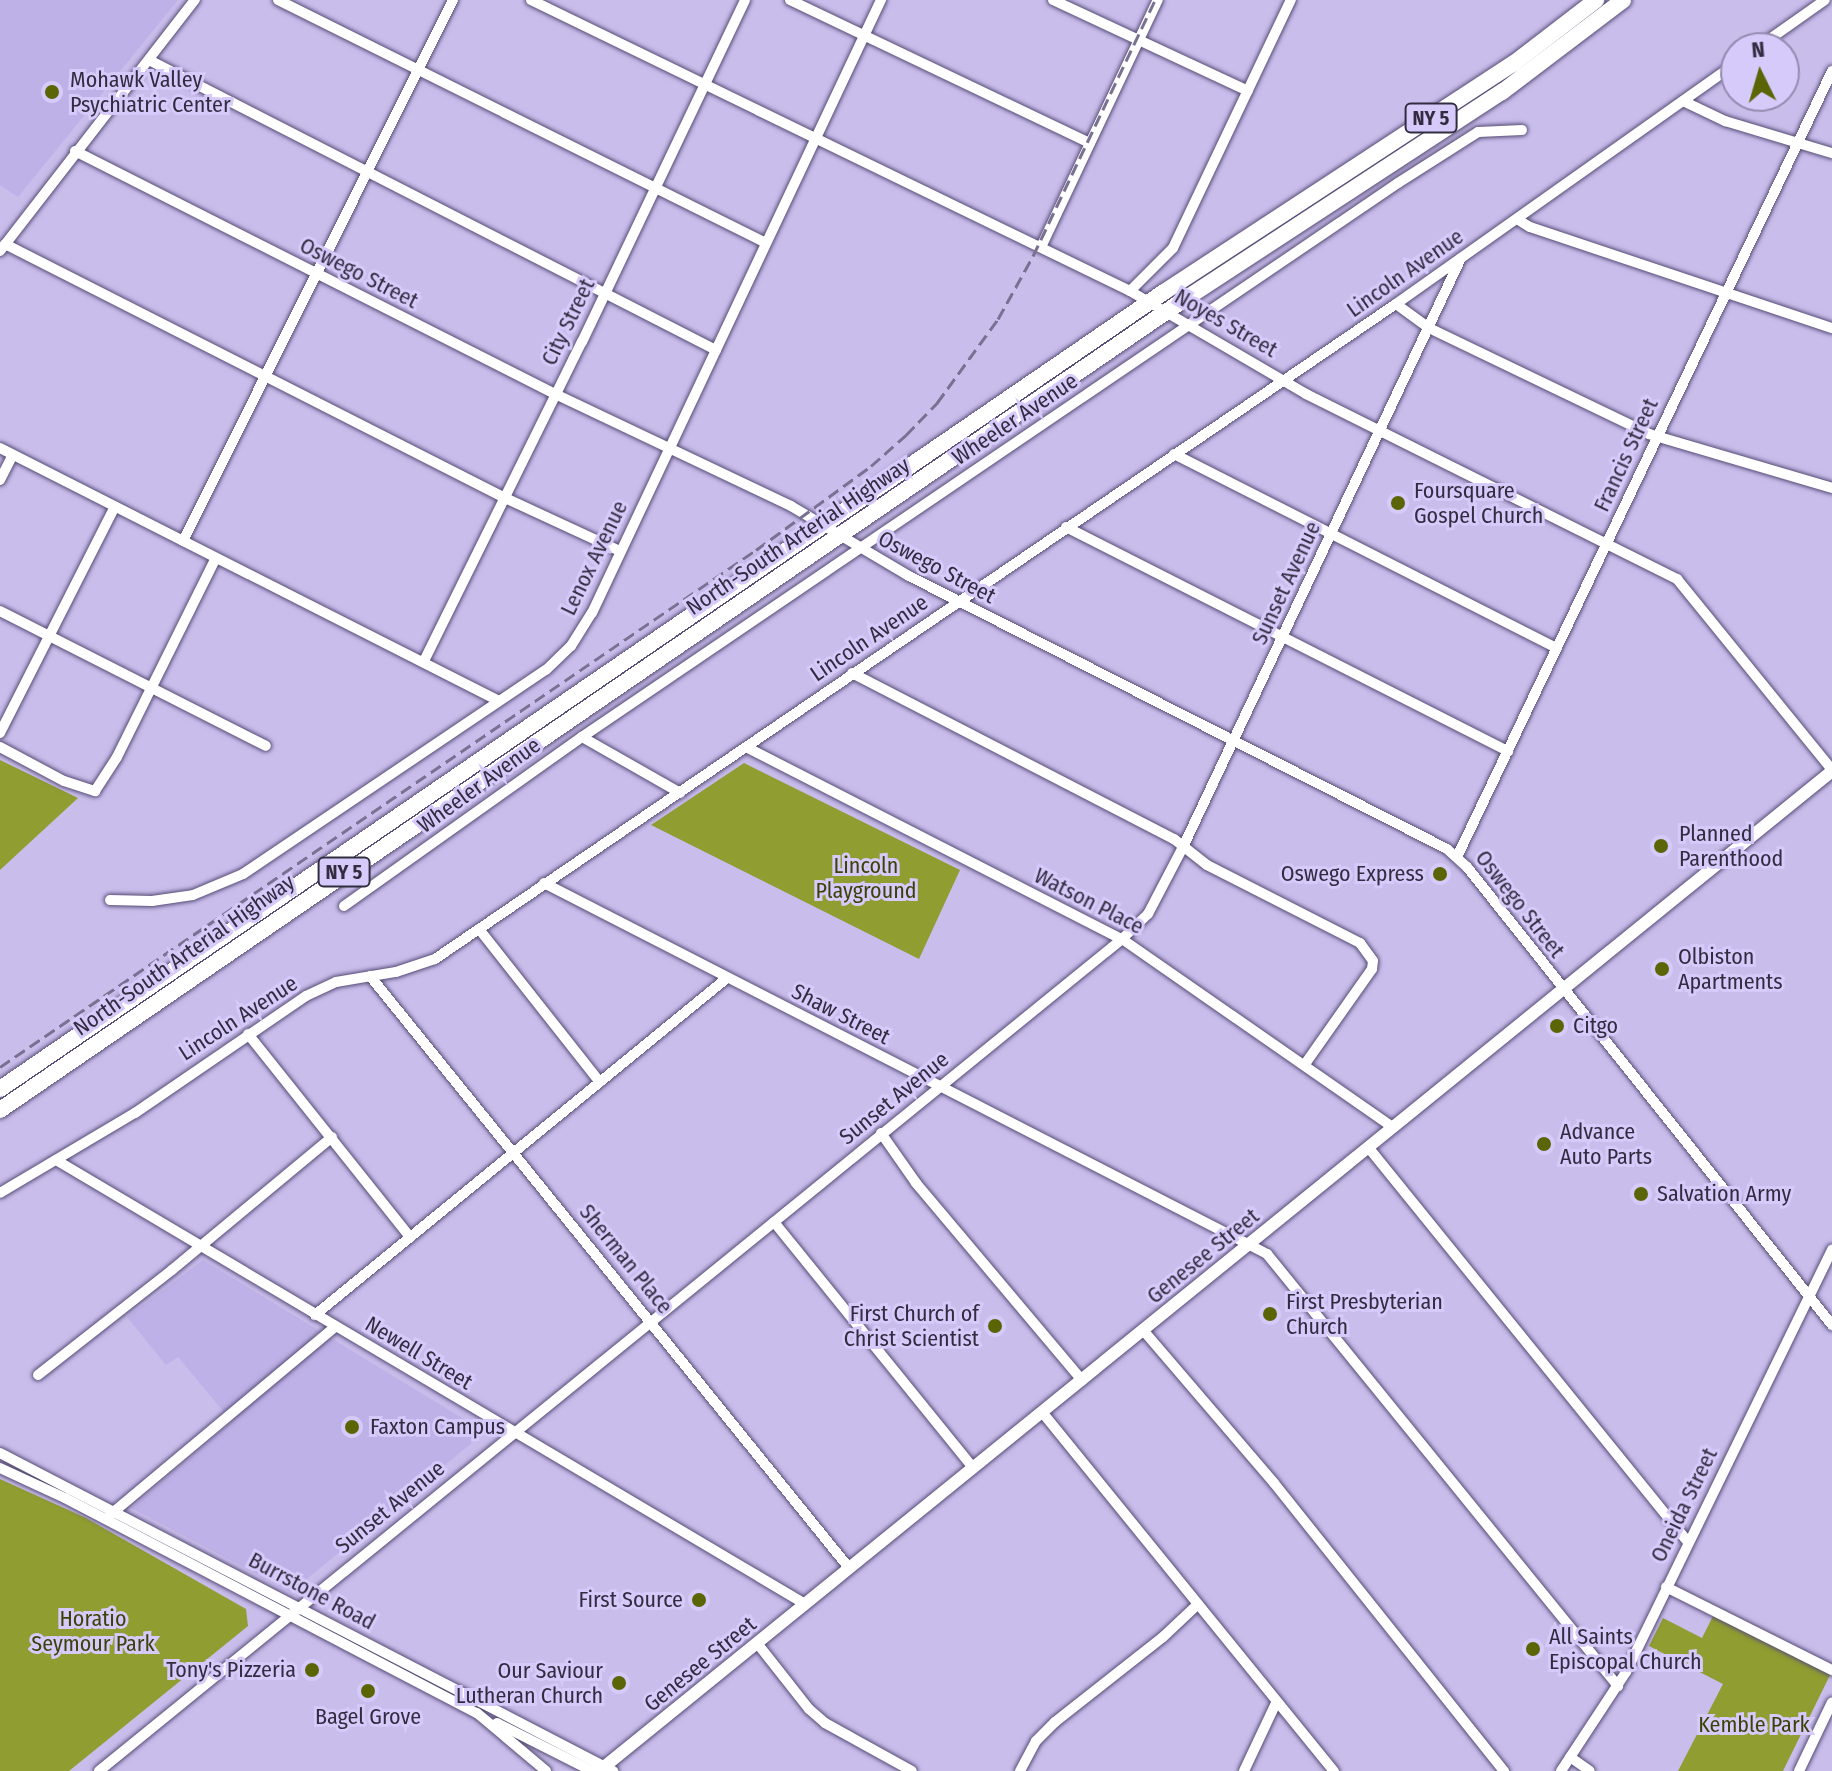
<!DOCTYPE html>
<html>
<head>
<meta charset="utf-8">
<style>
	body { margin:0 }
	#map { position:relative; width:1832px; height:1771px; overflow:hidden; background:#c9bdec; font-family:"Fira Sans Condensed",sans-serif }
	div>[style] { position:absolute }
	.built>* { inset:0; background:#beb1e7 }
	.green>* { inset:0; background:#909d31 }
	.roads { filter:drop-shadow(0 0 2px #584d76) drop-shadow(0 0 2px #584d76) }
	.minor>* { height:10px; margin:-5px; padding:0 5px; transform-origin:5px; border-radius:5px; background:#fff }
	.major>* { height:12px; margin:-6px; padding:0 6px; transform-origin:6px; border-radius:6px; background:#fff }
	.highway>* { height:16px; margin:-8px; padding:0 8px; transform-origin:8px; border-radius:8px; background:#fff }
	.rail>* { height:3px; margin-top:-1.5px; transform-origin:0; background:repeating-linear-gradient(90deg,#7a7192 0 12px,transparent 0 18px) }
	.dots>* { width:22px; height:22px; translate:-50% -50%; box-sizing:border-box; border:4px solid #d6cafa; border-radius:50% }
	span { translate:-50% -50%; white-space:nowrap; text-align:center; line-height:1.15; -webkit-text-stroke:6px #d6cafa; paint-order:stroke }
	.shield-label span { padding:2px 6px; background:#d6cafa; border:2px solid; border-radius:6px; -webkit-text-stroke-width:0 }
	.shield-label { font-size:20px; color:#312c3f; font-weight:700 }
	.poi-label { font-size:22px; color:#312c3f }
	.left { translate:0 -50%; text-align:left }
	.right { translate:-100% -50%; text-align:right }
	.street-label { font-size:22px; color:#312c3f }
	.park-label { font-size:22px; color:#3c4205 }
	.north { position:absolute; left:1720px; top:32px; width:80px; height:80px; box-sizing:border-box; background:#d6cafa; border:2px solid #948baf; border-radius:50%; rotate:355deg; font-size:22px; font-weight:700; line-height:32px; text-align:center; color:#312c3f }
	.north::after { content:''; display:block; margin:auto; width:28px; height:36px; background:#5b6505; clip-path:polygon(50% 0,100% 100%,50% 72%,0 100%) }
</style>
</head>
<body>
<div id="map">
	<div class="built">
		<div style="clip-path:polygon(0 0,178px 0,18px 197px,0 185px)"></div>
		<div style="clip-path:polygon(203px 1260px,485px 1432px,291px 1592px,131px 1508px,232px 1422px,178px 1357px,166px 1365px,127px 1317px)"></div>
	</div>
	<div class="green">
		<div style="clip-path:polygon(0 760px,78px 798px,0 870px)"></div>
		<div style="clip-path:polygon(744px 763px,960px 870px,919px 959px,651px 825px)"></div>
		<div style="clip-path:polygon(0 1479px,86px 1518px,246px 1609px,248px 1626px,69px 1771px,0 1771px)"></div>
		<div style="clip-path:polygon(1713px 1616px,1831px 1673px,1783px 1771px,1678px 1771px,1723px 1684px,1649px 1646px,1663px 1618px,1702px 1638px)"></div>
	</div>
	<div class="roads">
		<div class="minor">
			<div style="left:278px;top:0;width:545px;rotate:26.47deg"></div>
			<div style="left:531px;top:0;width:666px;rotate:25.91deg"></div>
			<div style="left:1130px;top:291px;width:204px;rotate:30.3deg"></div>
			<div style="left:1306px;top:394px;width:415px;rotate:26.5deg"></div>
			<div style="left:1677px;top:579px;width:246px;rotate:50.9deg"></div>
			<div style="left:790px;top:0;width:332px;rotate:25.5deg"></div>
			<div style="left:1053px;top:0;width:215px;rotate:25deg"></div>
			<div style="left:1757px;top:48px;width:83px;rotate:-35.2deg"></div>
			<div style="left:149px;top:60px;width:637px;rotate:27.09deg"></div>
			<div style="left:1683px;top:101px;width:47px;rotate:25.5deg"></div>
			<div style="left:1725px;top:121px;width:112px;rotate:16.7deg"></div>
			<div style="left:75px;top:151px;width:538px;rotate:26.85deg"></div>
			<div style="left:555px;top:394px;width:261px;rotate:25.4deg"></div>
			<div style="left:791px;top:506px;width:137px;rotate:30.7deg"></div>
			<div style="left:909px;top:576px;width:603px;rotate:26.9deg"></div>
			<div style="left:1447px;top:849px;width:27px;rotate:42deg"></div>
			<div style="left:1467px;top:867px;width:586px;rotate:51.45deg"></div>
			<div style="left:1517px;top:219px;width:15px;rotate:32deg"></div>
			<div style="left:1530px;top:227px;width:318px;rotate:18.5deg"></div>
			<div style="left:5px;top:244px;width:559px;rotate:26.93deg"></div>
			<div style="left:503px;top:497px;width:129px;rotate:24.8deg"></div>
			<div style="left:1041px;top:247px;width:273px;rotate:-64.7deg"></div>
			<div style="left:0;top:251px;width:318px;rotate:-52.2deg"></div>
			<div style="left:1130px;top:291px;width:61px;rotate:-45deg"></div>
			<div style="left:1173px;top:248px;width:275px;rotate:-64.6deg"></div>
			<div style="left:1396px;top:304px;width:41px;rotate:36deg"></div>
			<div style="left:1429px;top:328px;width:244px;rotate:25.7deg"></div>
			<div style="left:1649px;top:434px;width:191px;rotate:16.4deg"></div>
			<div style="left:0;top:448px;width:559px;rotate:26.89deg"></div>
			<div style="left:1174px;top:454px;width:428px;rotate:26.9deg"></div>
			<div style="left:0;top:480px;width:28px;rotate:-63deg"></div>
			<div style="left:1066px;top:527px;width:496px;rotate:26.9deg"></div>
			<div style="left:183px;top:541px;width:605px;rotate:-63.48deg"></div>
			<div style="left:0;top:611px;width:298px;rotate:26.9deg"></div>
			<div style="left:424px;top:661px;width:356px;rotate:-63.7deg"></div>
			<div style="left:582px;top:342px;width:379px;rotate:-64.5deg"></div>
			<div style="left:852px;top:673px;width:362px;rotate:27.3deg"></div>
			<div style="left:1174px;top:839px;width:42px;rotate:38.2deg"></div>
			<div style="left:1207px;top:865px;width:172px;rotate:27deg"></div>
			<div style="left:1360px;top:943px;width:22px;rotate:54deg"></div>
			<div style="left:1373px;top:961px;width:8px;rotate:97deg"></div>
			<div style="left:1372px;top:969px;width:116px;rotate:125.2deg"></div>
			<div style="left:0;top:733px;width:254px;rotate:-63.1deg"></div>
			<div style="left:582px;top:737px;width:113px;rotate:29.7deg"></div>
			<div style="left:0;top:747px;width:72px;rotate:28deg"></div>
			<div style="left:64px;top:781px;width:33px;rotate:18deg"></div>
			<div style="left:95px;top:791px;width:40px;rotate:-57.1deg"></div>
			<div style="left:117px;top:757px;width:222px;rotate:-63.6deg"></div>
			<div style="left:746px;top:747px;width:422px;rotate:27.1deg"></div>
			<div style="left:1122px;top:939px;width:330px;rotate:34.8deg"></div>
			<div style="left:1457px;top:857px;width:871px;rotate:-64.49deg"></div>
			<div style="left:544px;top:883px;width:813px;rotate:27.16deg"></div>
			<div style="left:1267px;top:1254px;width:557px;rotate:50.91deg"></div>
			<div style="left:110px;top:900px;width:42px;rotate:1.4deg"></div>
			<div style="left:152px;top:901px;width:41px;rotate:-8.3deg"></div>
			<div style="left:193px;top:895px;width:54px;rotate:-22.8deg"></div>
			<div style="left:243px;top:874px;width:365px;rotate:-34deg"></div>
			<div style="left:546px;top:670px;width:35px;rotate:-44deg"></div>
			<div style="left:571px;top:646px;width:39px;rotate:-58deg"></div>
			<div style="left:592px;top:613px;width:678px;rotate:-64.76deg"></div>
			<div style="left:344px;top:906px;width:292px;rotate:-35.4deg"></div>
			<div style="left:582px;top:737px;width:986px;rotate:-34.17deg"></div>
			<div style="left:1398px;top:183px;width:95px;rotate:-32.5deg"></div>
			<div style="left:1478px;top:132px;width:44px;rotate:-2.6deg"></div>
			<div style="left:479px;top:929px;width:195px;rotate:51.7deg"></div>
			<div style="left:370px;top:976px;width:762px;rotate:51.02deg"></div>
			<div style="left:248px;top:1034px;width:260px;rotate:51.4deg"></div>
			<div style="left:881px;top:1133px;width:61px;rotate:55deg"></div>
			<div style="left:916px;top:1183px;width:258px;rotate:49.9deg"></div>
			<div style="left:1368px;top:1147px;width:508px;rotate:50.99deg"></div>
			<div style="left:56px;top:1160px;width:871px;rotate:30.66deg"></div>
			<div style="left:0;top:1193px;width:157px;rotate:-30.7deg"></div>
			<div style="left:135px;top:1113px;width:207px;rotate:-34.4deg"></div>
			<div style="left:306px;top:996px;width:33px;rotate:-25deg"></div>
			<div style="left:336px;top:982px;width:61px;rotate:-9.5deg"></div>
			<div style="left:396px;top:972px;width:41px;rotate:-18.4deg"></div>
			<div style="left:435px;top:959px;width:1163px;rotate:-34.28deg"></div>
			<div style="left:1396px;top:304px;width:417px;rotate:-35.3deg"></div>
			<div style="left:774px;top:1222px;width:316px;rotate:51deg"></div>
			<div style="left:315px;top:1315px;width:532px;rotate:-39.28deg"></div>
			<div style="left:1143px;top:1330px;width:201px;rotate:49.4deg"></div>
			<div style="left:1274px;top:1483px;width:369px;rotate:51.4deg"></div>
			<div style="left:38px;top:1375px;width:170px;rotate:-38.1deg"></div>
			<div style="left:172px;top:1270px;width:208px;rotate:-39.7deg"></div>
			<div style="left:1042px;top:1412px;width:463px;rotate:50.9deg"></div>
			<div style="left:0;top:1453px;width:691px;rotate:27.42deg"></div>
			<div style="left:0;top:1468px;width:72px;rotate:24.8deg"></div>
			<div style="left:65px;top:1498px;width:465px;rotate:27.6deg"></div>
			<div style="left:477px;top:1713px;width:90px;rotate:40deg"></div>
			<div style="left:110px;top:1515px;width:293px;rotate:-39.9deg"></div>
			<div style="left:1666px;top:1587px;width:186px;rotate:26.6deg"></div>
			<div style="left:757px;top:1643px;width:84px;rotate:51.8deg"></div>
			<div style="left:809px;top:1709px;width:21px;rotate:41deg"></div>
			<div style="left:825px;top:1723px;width:99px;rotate:28.9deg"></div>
			<div style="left:497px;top:1723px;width:106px;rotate:26.8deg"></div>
			<div style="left:1570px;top:1757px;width:24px;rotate:35deg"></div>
			<div style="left:99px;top:1771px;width:1319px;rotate:-39.12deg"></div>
			<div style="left:1122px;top:939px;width:36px;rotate:-44deg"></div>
			<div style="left:1148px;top:914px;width:76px;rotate:-62.4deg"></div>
			<div style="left:1183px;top:847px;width:651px;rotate:-64.73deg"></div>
			<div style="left:1020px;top:1771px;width:34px;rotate:-62deg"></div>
			<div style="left:1036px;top:1741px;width:27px;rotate:-45deg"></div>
			<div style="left:1055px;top:1722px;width:137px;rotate:-38.2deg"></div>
			<div style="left:1163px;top:1637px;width:48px;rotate:-43.3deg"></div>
			<div style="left:1244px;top:1771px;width:77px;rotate:-64.8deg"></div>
			<div style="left:1561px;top:1771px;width:118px;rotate:-56.7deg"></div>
			<div style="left:1626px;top:1672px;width:470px;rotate:-64deg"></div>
			<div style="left:1799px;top:1771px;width:76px;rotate:-64.4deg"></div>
		</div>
		<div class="major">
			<div style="left:599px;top:1771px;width:1588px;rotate:-39.04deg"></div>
		</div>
		<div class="highway">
			<div style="left:0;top:1089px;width:1411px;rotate:-34.4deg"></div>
			<div style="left:1164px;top:292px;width:417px;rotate:-33.2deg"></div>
			<div style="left:1513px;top:64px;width:105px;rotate:-37.6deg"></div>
			<div style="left:0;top:1110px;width:1429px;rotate:-34.39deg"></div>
			<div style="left:1179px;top:303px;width:386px;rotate:-33.2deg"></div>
			<div style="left:1502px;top:92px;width:152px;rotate:-37.2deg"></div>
		</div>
	</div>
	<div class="rail">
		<div style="left:0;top:1067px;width:916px;rotate:-34.37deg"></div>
		<div style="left:756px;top:550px;width:142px;rotate:-36.1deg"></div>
		<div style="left:871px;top:466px;width:47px;rotate:-41.5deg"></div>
		<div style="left:906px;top:435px;width:45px;rotate:-45.9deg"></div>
		<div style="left:937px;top:403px;width:104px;rotate:-54deg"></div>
		<div style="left:998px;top:319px;width:72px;rotate:-60.9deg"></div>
		<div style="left:1033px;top:256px;width:284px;rotate:-64.5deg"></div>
	</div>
	<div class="dots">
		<div style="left:52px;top:92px;background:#5b6505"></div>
		<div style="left:1398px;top:503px;background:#5b6505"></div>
		<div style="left:1661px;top:846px;background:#5b6505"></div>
		<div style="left:1440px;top:874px;background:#5b6505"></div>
		<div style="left:1662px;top:969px;background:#5b6505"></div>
		<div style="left:1557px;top:1026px;background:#5b6505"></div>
		<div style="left:1544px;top:1144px;background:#5b6505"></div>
		<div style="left:1641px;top:1194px;background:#5b6505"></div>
		<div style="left:1270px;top:1314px;background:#5b6505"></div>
		<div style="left:995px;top:1326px;background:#5b6505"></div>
		<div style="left:352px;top:1427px;background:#5b6505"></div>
		<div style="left:699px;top:1600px;background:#5b6505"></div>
		<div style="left:1533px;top:1649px;background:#5b6505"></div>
		<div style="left:312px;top:1670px;background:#5b6505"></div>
		<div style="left:619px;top:1683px;background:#5b6505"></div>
		<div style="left:368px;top:1691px;background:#5b6505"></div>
	</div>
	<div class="shield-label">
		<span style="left:1431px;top:118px">NY 5</span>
		<span style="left:344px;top:872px">NY 5</span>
	</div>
	<div class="poi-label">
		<span class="left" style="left:70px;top:92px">Mohawk Valley<br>Psychiatric Center</span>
		<span class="left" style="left:1414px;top:503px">Foursquare<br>Gospel Church</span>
		<span class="left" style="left:1679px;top:846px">Planned<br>Parenthood</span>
		<span class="right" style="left:1424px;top:874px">Oswego Express</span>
		<span class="left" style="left:1678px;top:969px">Olbiston<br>Apartments</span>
		<span class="left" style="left:1573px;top:1026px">Citgo</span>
		<span class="left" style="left:1560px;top:1144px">Advance<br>Auto Parts</span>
		<span class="left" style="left:1657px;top:1194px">Salvation Army</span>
		<span class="left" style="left:1286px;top:1314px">First Presbyterian<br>Church</span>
		<span class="right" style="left:979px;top:1326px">First Church of<br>Christ Scientist</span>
		<span class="left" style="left:370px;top:1427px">Faxton Campus</span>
		<span class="right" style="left:683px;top:1600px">First Source</span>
		<span class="left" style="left:1549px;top:1649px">All Saints<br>Episcopal Church</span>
		<span class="right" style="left:296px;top:1670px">Tony's Pizzeria</span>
		<span class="right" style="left:603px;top:1683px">Our Saviour<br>Lutheran Church</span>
		<span style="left:368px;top:1717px">Bagel Grove</span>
	</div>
	<div class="street-label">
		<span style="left:359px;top:273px;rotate:27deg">Oswego Street</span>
		<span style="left:1405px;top:273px;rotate:-35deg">Lincoln Avenue</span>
		<span style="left:568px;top:322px;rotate:-64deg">City Street</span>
		<span style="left:1226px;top:323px;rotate:30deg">Noyes Street</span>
		<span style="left:1015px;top:419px;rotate:-34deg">Wheeler Avenue</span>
		<span style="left:1626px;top:455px;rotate:-65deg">Francis Street</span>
		<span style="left:798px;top:536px;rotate:-34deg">North-South Arterial Highway</span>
		<span style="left:594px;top:558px;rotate:-64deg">Lenox Avenue</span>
		<span style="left:937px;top:567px;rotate:28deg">Oswego Street</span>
		<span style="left:1286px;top:583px;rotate:-65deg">Sunset Avenue</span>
		<span style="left:869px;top:638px;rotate:-34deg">Lincoln Avenue</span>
		<span style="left:479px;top:785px;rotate:-36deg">Wheeler Avenue</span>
		<span style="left:1089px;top:901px;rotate:27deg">Watson Place</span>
		<span style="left:1520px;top:904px;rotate:52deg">Oswego Street</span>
		<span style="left:184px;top:955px;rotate:-35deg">North-South Arterial Highway</span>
		<span style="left:841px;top:1014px;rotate:27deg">Shaw Street</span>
		<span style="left:238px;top:1018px;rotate:-33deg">Lincoln Avenue</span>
		<span style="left:894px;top:1098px;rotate:-39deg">Sunset Avenue</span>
		<span style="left:1203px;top:1256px;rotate:-39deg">Genesee Street</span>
		<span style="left:626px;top:1259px;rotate:51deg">Sherman Place</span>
		<span style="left:419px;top:1353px;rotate:31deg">Newell Street</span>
		<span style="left:1684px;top:1505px;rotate:-64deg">Oneida Street</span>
		<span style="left:390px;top:1507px;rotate:-39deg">Sunset Avenue</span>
		<span style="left:312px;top:1591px;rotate:28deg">Burrstone Road</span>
		<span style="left:700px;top:1664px;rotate:-39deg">Genesee Street</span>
	</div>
	<div class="park-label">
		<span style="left:866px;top:878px">Lincoln<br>Playground</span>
		<span style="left:93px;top:1631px">Horatio<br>Seymour Park</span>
		<span style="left:1754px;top:1725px">Kemble Park</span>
	</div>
	<div class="north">N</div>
</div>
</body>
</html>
